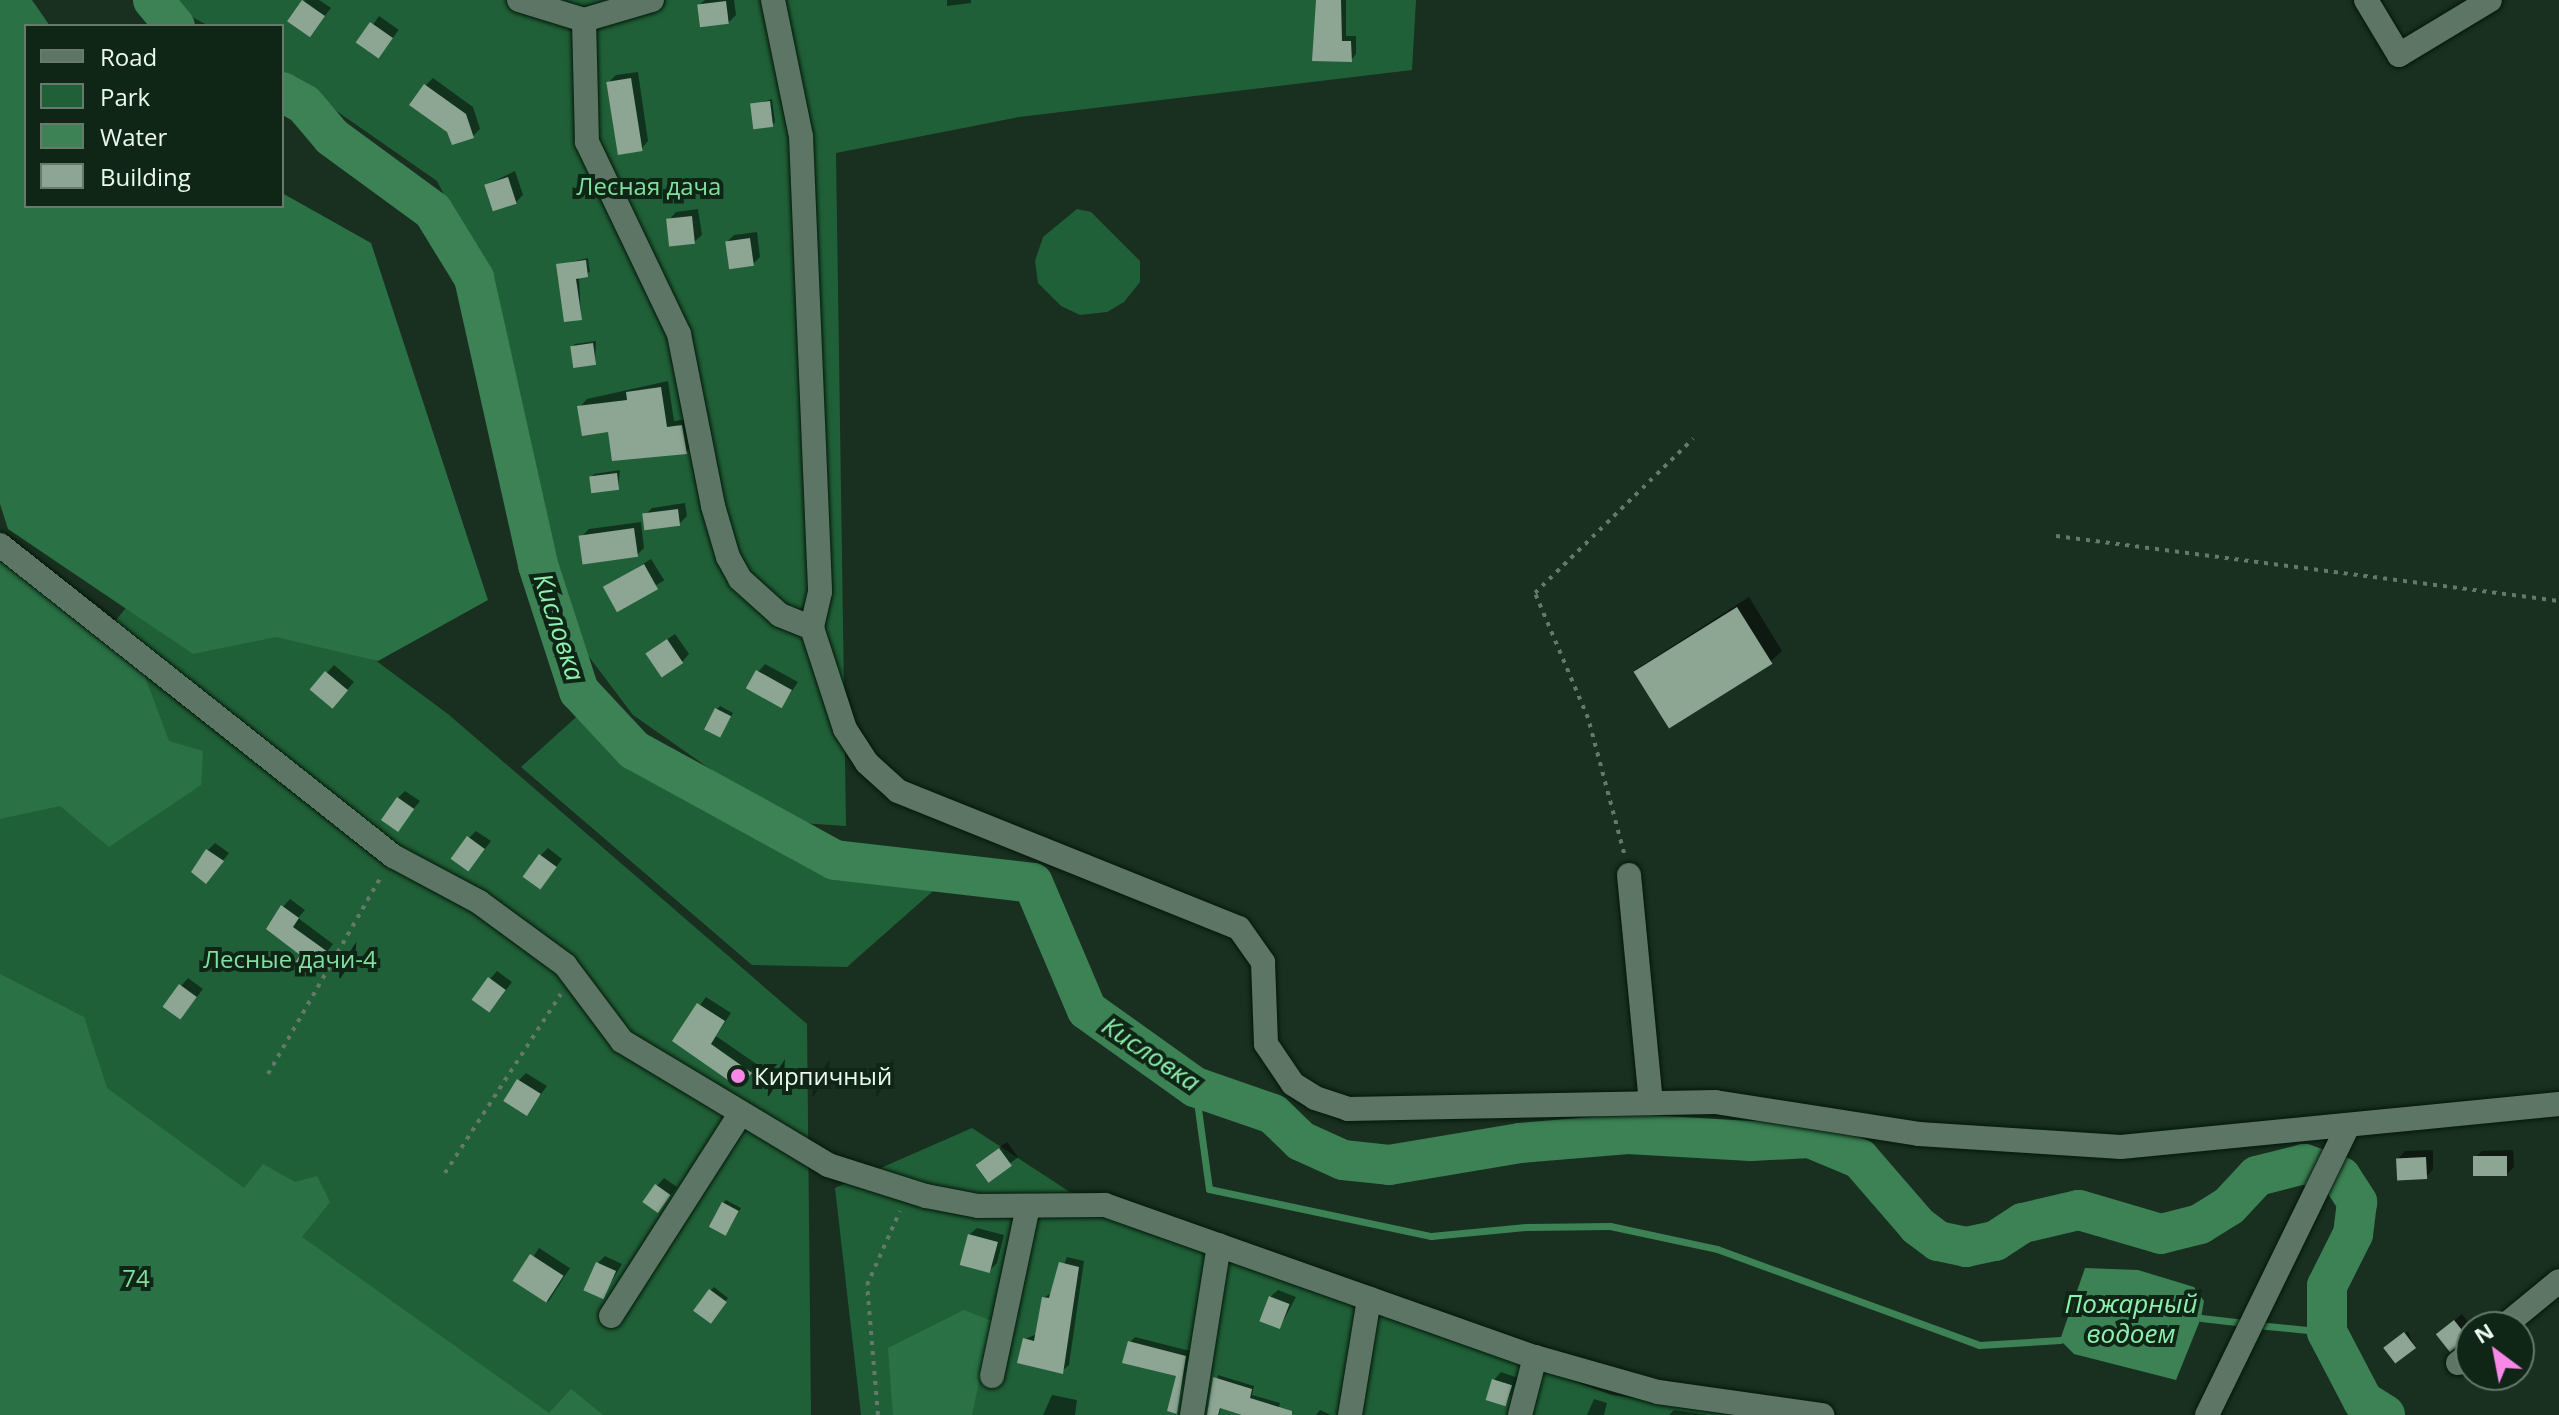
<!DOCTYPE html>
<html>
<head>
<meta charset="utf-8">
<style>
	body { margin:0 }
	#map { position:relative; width:2559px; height:1415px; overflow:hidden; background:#192f20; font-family:"Open Sans",sans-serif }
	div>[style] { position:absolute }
	.green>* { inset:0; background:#206038 }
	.forest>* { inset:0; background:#2a7145 }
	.water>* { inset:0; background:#3c8255 }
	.shadow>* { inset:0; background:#0007; transform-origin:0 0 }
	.stream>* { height:7px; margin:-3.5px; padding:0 3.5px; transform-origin:3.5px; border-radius:3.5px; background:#3c8255 }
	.river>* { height:40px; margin:-20px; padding:0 20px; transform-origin:20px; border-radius:20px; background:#3c8255 }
	.building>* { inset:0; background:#8ca693; transform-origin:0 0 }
	.path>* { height:4px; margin-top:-2px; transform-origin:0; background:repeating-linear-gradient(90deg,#65786b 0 4px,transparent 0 10px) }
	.roads { filter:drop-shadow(0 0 2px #031709) drop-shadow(0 0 2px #031709) }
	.minor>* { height:24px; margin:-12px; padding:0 12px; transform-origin:12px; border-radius:12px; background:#5d7564 }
	.dots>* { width:22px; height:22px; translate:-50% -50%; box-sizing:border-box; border:4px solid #0f2516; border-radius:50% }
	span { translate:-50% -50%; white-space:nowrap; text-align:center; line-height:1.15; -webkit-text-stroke:8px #0f2516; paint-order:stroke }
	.park-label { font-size:24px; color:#80e09f }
	.poi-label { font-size:24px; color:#ebf9ee }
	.left { translate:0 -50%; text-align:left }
	.water-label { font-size:26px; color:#8ff0ae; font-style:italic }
	.legend { position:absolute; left:24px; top:24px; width:260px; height:184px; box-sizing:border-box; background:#0f2516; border:2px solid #677a6c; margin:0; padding:10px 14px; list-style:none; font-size:24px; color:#ebf9ee }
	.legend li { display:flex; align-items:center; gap:16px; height:40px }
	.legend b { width:40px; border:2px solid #677a6c }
	.north { position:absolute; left:2455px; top:1311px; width:80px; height:80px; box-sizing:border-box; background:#0f2516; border:2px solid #677a6c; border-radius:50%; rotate:328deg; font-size:22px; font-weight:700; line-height:32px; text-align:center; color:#ebf9ee }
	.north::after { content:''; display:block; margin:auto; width:28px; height:36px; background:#f987e8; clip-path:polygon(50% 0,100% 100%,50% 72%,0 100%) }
</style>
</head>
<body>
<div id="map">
	<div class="green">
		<div style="clip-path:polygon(160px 0,1416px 0,1412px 70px,1019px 117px,836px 153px,846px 826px,786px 822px,633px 715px,559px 617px,546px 520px,494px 292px,437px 181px,282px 73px,282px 26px,209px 26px)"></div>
		<div style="clip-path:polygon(1077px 209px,1091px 212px,1140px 261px,1140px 282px,1124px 302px,1107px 312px,1080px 315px,1061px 306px,1038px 283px,1035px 261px,1043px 237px)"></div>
		<div style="clip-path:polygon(194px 526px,448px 714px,807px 1024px,811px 1415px,436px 1415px,0 1110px,0 808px,111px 626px)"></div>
		<div style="clip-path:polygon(584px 710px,622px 751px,751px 824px,941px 884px,847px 967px,752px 965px,521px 767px)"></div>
		<div style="clip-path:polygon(972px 1128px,1102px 1213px,1612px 1395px,1764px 1415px,861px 1415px,835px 1188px)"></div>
	</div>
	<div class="forest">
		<div style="clip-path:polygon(0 0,32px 0,50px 26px,26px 26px,26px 206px,282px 206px,282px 193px,371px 243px,488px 600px,378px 661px,276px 637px,193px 654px,8px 529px,0 504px)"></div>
		<div style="clip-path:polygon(0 555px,141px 666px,169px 741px,203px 751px,201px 785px,109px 847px,60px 806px,0 819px)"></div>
		<div style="clip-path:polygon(0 974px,84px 1017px,107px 1088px,244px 1188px,263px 1164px,295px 1182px,317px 1176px,330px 1202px,302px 1237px,549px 1413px,571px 1389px,603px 1415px,0 1415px)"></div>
		<div style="clip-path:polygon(964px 1310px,992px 1321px,972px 1415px,893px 1415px,888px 1348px)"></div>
	</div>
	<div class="water">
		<div style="clip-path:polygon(2085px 1268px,2138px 1270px,2194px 1287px,2204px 1301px,2201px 1318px,2176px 1380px,2074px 1354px,2060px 1340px)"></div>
	</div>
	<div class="shadow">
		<div style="clip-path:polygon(305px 0,319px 0,331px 8px,310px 35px,290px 20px)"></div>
		<div style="clip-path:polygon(705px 0,734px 0,736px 15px,728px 23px,699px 5px)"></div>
		<div style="clip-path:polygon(947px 0,971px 0,971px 3px,947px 6px)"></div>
		<div style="clip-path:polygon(1316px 0,1346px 0,1346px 36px,1356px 36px,1356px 54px,1351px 60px)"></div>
		<div style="left:379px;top:16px;width:24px;height:33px;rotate:35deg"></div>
		<div style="clip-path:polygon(638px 72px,648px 141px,641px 149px,608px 83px,616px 75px)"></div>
		<div style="clip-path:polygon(433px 78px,473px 107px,480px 129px,473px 136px,426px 85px)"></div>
		<div style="clip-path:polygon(772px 99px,775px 122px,772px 125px,752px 105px)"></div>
		<div style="clip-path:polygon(515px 171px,523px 195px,516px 202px,486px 185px)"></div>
		<div style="clip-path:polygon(698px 209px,702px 235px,694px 242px,669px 220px,676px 212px)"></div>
		<div style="clip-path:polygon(757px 232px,760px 257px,753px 264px,727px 242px,734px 235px)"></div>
		<div style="clip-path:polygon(588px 258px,590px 272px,579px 276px,581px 318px,558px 265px)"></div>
		<div style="clip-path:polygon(596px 341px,595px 363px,572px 347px,575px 344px)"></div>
		<div style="clip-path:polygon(668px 381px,674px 421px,689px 419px,694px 445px,686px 452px,610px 430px,580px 407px,587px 399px)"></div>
		<div style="clip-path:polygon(620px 470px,618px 488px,591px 477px,594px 474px)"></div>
		<div style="clip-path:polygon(685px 503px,687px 516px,679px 524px,645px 515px,652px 508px)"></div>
		<div style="clip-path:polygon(641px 522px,644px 548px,637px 555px,581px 537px,589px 529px)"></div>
		<div style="left:651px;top:559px;width:25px;height:54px;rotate:58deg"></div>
		<div style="clip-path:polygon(1749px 597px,1782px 651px,1770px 662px,1635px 670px)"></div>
		<div style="clip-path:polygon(675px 634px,689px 654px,682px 662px,656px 647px)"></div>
		<div style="clip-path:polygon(765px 664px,798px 682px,782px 706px,758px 672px)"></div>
		<div style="clip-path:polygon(334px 665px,354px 682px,340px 698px,312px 689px)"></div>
		<div style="clip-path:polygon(720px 706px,733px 713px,720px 735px,717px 709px)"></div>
		<div style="clip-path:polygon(405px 791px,420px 801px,397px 830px,398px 798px)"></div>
		<div style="clip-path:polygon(476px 831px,491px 841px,475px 862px,469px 838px)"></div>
		<div style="clip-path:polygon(215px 843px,229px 853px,206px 882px,208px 850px)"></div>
		<div style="clip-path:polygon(548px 848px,562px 859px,547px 880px,541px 855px)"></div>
		<div style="clip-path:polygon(290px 899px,305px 910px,298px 918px,333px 944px,317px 965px,302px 955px,283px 907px)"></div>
		<div style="clip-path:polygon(497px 971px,512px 982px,496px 1004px,490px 979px)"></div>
		<div style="clip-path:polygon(188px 978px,203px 989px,187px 1010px,181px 986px)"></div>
		<div style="clip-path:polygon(706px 997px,731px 1013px,716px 1036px,758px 1065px,738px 1084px,675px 1040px)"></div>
		<div style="clip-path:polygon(526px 1073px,547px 1086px,527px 1113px,518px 1081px)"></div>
		<div style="left:1007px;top:1142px;width:19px;height:37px;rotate:54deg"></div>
		<div style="clip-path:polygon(2433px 1150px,2433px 1169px,2426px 1177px,2398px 1159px,2405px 1151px)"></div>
		<div style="clip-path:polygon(2513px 1150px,2514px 1167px,2507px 1174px,2475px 1158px,2482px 1151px)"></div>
		<div style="clip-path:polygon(664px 1178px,677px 1187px,658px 1212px,644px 1201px)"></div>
		<div style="clip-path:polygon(726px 1200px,741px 1208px,728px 1231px,723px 1203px)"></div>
		<div style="clip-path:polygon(977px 1228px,1004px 1235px,997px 1263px,990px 1270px,969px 1235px)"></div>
		<div style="left:539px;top:1248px;width:37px;height:40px;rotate:33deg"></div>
		<div style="clip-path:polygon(605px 1256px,622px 1264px,602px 1298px,598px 1263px)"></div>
		<div style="clip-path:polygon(1067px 1257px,1084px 1261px,1069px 1365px,1062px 1371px,1025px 1339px,1037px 1334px,1043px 1298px,1053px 1292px)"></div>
		<div style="clip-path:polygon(714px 1287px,728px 1298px,712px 1319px,711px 1290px)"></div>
		<div style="clip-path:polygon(1278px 1290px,1296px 1297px,1280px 1327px,1270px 1297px)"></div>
		<div style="clip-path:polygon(2462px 1314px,2472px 1327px,2467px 1337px,2446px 1327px)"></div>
		<div style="clip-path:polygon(2408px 1331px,2414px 1347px,2386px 1349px)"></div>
		<div style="clip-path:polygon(1135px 1337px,1190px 1351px,1177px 1409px,1179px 1375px,1130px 1342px)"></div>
		<div style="clip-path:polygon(1501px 1372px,1518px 1378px,1506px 1405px,1494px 1380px)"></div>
		<div style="clip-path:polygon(1218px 1375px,1254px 1386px,1252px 1395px,1280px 1403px,1277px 1415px,1221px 1407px,1219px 1415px,1209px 1415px)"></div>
		<div style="clip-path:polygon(2472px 1375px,2495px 1375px,2481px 1386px)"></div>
		<div style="clip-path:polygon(1052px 1395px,1077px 1400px,1075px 1415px,1043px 1415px)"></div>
		<div style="clip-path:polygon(1594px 1399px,1607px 1403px,1604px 1415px,1587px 1415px)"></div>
		<div style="clip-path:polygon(1320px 1410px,1331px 1415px,1316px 1415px)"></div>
		<div style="clip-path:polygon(1674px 1410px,1708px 1415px,1669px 1415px)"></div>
	</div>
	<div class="stream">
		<div style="left:1195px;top:1087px;width:103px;rotate:82.2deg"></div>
		<div style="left:1209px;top:1189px;width:227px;rotate:12deg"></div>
		<div style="left:1431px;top:1236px;width:96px;rotate:-5.4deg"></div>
		<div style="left:1527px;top:1227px;width:83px;rotate:-0.7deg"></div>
		<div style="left:1610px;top:1226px;width:109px;rotate:12.1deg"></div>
		<div style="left:1717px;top:1249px;width:279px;rotate:20.1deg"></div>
		<div style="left:1979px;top:1345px;width:81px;rotate:-3.5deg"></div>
		<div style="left:2201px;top:1318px;width:44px;rotate:6.5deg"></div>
		<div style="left:2257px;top:1325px;width:70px;rotate:5.7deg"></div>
	</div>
	<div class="river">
		<div style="left:153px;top:0;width:34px;rotate:50deg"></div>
		<div style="left:282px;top:92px;width:25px;rotate:29deg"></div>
		<div style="left:304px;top:104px;width:43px;rotate:49.7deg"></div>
		<div style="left:332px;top:137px;width:125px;rotate:36.2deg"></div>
		<div style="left:433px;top:211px;width:79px;rotate:58.5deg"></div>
		<div style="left:474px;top:278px;width:294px;rotate:77.4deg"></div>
		<div style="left:538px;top:565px;width:133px;rotate:72deg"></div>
		<div style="left:579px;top:691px;width:81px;rotate:47deg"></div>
		<div style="left:634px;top:750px;width:229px;rotate:28.7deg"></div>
		<div style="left:835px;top:860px;width:199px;rotate:6.6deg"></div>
		<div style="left:1033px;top:883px;width:138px;rotate:67deg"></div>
		<div style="left:1087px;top:1010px;width:133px;rotate:35.5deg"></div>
		<div style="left:1195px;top:1087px;width:83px;rotate:19.1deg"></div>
		<div style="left:1273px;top:1114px;width:39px;rotate:44deg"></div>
		<div style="left:1301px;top:1141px;width:46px;rotate:24.3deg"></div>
		<div style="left:1343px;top:1160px;width:46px;rotate:6.2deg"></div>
		<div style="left:1389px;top:1165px;width:133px;rotate:-9.5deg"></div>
		<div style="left:1520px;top:1143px;width:108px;rotate:-4.8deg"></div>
		<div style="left:1628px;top:1134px;width:123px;rotate:3.3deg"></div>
		<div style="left:1751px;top:1141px;width:59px;rotate:-2.9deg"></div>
		<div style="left:1810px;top:1138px;width:54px;rotate:22.8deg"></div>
		<div style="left:1860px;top:1159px;width:89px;rotate:49.1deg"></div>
		<div style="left:1918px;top:1226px;width:25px;rotate:37deg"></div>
		<div style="left:1938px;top:1241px;width:29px;rotate:12deg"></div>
		<div style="left:1966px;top:1247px;width:30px;rotate:-12deg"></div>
		<div style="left:1995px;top:1241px;width:33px;rotate:-33deg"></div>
		<div style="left:2023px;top:1223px;width:57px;rotate:-13.1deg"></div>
		<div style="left:2079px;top:1210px;width:85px;rotate:16.3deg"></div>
		<div style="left:2161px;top:1234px;width:40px;rotate:-14.4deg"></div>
		<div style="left:2200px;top:1224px;width:34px;rotate:-32deg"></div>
		<div style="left:2229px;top:1206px;width:41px;rotate:-47deg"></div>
		<div style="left:2257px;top:1176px;width:49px;rotate:-14.3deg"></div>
		<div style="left:2304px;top:1164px;width:39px;rotate:19deg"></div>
		<div style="left:2341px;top:1177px;width:30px;rotate:57deg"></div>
		<div style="left:2357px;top:1202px;width:32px;rotate:97deg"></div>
		<div style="left:2353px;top:1234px;width:58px;rotate:116.6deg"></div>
		<div style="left:2327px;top:1286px;width:46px;rotate:90deg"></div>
		<div style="left:2327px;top:1332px;width:78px;rotate:62.4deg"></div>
		<div style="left:2363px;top:1401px;width:26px;rotate:32deg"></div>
	</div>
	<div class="building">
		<div style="left:302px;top:0;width:28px;height:26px;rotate:35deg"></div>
		<div style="clip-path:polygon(1316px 0,1341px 0,1342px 41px,1351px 41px,1352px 62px,1312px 61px)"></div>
		<div style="left:726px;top:1px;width:23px;height:29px;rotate:83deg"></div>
		<div style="left:370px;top:22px;width:28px;height:25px;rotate:35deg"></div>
		<div style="left:631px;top:78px;width:74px;height:25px;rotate:81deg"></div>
		<div style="clip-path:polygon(424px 84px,466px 114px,474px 138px,452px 145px,447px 132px,409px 105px)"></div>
		<div style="left:770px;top:101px;width:26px;height:20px;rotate:83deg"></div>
		<div style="left:508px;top:177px;width:28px;height:25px;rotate:72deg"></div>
		<div style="left:692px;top:216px;width:28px;height:26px;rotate:84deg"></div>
		<div style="left:750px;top:238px;width:28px;height:25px;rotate:82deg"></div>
		<div style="clip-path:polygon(586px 260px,588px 277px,576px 279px,582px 320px,564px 322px,556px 264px)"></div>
		<div style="left:593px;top:343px;width:22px;height:23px;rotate:82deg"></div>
		<div style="clip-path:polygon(661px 387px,667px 427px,682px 425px,687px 454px,612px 461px,608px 432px,582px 436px,577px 406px,627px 400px,626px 392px)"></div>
		<div style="left:617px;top:473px;width:17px;height:28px;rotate:83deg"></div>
		<div style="left:678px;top:509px;width:17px;height:36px;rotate:83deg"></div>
		<div style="left:634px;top:528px;width:29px;height:56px;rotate:82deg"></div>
		<div style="left:644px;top:564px;width:29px;height:47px;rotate:61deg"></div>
		<div style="left:1737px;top:607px;width:67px;height:122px;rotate:58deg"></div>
		<div style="left:667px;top:639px;width:29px;height:26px;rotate:56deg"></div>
		<div style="left:756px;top:670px;width:41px;height:21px;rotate:29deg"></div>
		<div style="left:325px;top:671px;width:30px;height:24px;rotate:40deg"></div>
		<div style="left:715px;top:708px;width:18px;height:24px;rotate:27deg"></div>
		<div style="left:397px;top:797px;width:21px;height:28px;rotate:35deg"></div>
		<div style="left:467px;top:836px;width:22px;height:28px;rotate:36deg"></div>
		<div style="clip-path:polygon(206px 849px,224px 861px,206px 884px,191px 872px)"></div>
		<div style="left:539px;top:854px;width:22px;height:28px;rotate:36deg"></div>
		<div style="clip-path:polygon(281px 905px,299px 918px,293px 927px,328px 952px,310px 975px,295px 963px,300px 955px,266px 929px)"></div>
		<div style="left:488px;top:977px;width:22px;height:28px;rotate:36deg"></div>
		<div style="left:179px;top:984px;width:22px;height:28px;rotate:36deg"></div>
		<div style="clip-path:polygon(697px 1003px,725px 1021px,711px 1044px,752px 1073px,738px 1087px,672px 1041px)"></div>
		<div style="left:517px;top:1079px;width:28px;height:26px;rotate:32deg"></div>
		<div style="left:999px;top:1148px;width:22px;height:29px;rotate:54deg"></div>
		<div style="left:2507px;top:1156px;width:20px;height:34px;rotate:90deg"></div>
		<div style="left:2426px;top:1157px;width:22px;height:30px;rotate:87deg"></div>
		<div style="left:655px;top:1184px;width:19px;height:22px;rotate:35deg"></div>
		<div style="left:722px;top:1202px;width:19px;height:28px;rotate:28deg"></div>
		<div style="left:968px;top:1234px;width:31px;height:32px;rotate:15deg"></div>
		<div style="left:530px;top:1254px;width:40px;height:32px;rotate:33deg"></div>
		<div style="left:596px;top:1262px;width:22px;height:31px;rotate:24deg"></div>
		<div style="clip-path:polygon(1059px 1262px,1079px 1267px,1063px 1374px,1017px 1363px,1023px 1338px,1034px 1341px,1042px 1297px,1049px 1298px)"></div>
		<div style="left:709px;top:1289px;width:22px;height:27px;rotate:36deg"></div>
		<div style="left:1269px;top:1296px;width:22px;height:27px;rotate:21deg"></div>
		<div style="left:2454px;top:1320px;width:23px;height:23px;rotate:52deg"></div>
		<div style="left:2404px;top:1332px;width:20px;height:26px;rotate:53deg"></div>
		<div style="clip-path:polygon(1128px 1341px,1186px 1356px,1177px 1414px,1167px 1411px,1176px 1376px,1122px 1363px)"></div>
		<div style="clip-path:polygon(1213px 1377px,1252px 1389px,1250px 1398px,1292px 1411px,1292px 1415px,1242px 1415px,1220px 1408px,1218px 1415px,1207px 1415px)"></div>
		<div style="left:1492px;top:1379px;width:21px;height:22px;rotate:17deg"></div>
	</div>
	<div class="path">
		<div style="left:2056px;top:536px;width:507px;rotate:7.36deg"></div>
		<div style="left:1624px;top:853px;width:140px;rotate:-104.9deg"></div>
		<div style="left:1588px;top:718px;width:136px;rotate:-113deg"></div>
		<div style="left:1535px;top:593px;width:221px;rotate:-44.3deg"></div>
		<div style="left:268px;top:1074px;width:229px;rotate:-60.2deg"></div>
		<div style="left:445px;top:1173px;width:213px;rotate:-57.1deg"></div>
		<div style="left:878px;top:1415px;width:130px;rotate:-94.8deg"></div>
		<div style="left:867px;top:1285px;width:81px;rotate:-66deg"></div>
	</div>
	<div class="roads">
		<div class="minor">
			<div style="left:519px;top:0;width:68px;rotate:17.1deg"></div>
			<div style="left:652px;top:0;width:71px;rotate:163.6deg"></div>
			<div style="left:584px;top:20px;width:122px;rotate:88.6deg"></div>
			<div style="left:587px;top:142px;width:213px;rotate:64.4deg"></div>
			<div style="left:679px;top:334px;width:175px;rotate:78.8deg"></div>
			<div style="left:713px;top:506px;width:53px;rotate:73.6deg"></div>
			<div style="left:728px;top:557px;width:25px;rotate:61deg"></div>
			<div style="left:740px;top:579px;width:54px;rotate:42deg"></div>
			<div style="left:780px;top:615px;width:35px;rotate:22deg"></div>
			<div style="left:812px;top:628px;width:106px;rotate:71.9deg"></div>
			<div style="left:845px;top:729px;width:40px;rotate:57.1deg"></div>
			<div style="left:867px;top:763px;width:42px;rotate:42.1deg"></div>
			<div style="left:898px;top:791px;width:367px;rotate:21.9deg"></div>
			<div style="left:1239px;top:928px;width:42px;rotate:54.8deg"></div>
			<div style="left:1263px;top:962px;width:82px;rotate:87.9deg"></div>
			<div style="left:1266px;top:1044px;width:48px;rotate:56deg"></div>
			<div style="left:1293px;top:1084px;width:26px;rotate:32deg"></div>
			<div style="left:1315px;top:1098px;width:35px;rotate:18deg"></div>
			<div style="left:1348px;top:1109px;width:367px;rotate:-1.1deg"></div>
			<div style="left:1715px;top:1102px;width:206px;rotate:8.9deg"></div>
			<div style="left:1919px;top:1134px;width:202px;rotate:3.7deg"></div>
			<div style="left:2121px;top:1147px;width:440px;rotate:-5.6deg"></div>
			<div style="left:773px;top:0;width:139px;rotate:78.4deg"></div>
			<div style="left:801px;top:136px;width:456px;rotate:87.6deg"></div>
			<div style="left:820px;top:592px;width:37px;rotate:103deg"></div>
			<div style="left:2366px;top:0;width:64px;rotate:59deg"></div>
			<div style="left:2399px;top:55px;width:106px;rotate:-31.1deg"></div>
			<div style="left:0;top:545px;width:501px;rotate:38.36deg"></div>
			<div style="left:393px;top:856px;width:98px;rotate:28.1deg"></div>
			<div style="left:479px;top:902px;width:107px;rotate:36.2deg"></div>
			<div style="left:565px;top:965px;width:95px;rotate:53.1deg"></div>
			<div style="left:622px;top:1041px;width:240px;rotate:31deg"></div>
			<div style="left:828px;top:1165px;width:103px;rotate:17.6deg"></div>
			<div style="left:926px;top:1196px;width:53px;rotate:10.9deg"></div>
			<div style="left:978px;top:1206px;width:127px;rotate:-0.5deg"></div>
			<div style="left:1105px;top:1205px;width:456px;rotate:19.5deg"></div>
			<div style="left:1535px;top:1357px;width:128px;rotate:15.9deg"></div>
			<div style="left:1658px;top:1392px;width:166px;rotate:8deg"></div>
			<div style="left:1629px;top:875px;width:229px;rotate:84.5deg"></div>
			<div style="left:611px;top:1316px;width:241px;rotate:-57.4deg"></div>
			<div style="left:2503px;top:1327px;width:72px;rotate:-39.4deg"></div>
			<div style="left:2458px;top:1363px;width:16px;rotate:-38deg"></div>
			<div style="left:992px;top:1376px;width:173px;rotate:-78deg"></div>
			<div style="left:1192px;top:1415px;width:172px;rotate:-81deg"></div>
			<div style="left:1350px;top:1415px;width:118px;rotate:-80.7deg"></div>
			<div style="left:1520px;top:1415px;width:60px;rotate:-75.5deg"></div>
			<div style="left:2207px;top:1415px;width:319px;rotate:-64deg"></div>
		</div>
	</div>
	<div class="dots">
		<div style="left:738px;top:1076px;background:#f987e8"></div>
	</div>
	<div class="park-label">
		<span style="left:649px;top:186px">Лесная дача</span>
		<span style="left:290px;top:959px">Лесные дачи-4</span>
		<span style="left:136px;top:1278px">74</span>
	</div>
	<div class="poi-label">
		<span class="left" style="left:754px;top:1076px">Кирпичный</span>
	</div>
	<div class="water-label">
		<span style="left:559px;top:627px;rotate:72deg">Кисловка</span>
		<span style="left:1151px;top:1054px;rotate:34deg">Кисловка</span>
		<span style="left:2131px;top:1319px">Пожарный<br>водоем</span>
	</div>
	<ul class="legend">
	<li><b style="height:10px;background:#5d7564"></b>Road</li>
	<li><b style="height:22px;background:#206038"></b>Park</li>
	<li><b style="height:22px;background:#3c8255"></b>Water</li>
	<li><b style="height:22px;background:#8ca693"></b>Building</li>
	</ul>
	<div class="north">N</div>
</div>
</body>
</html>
